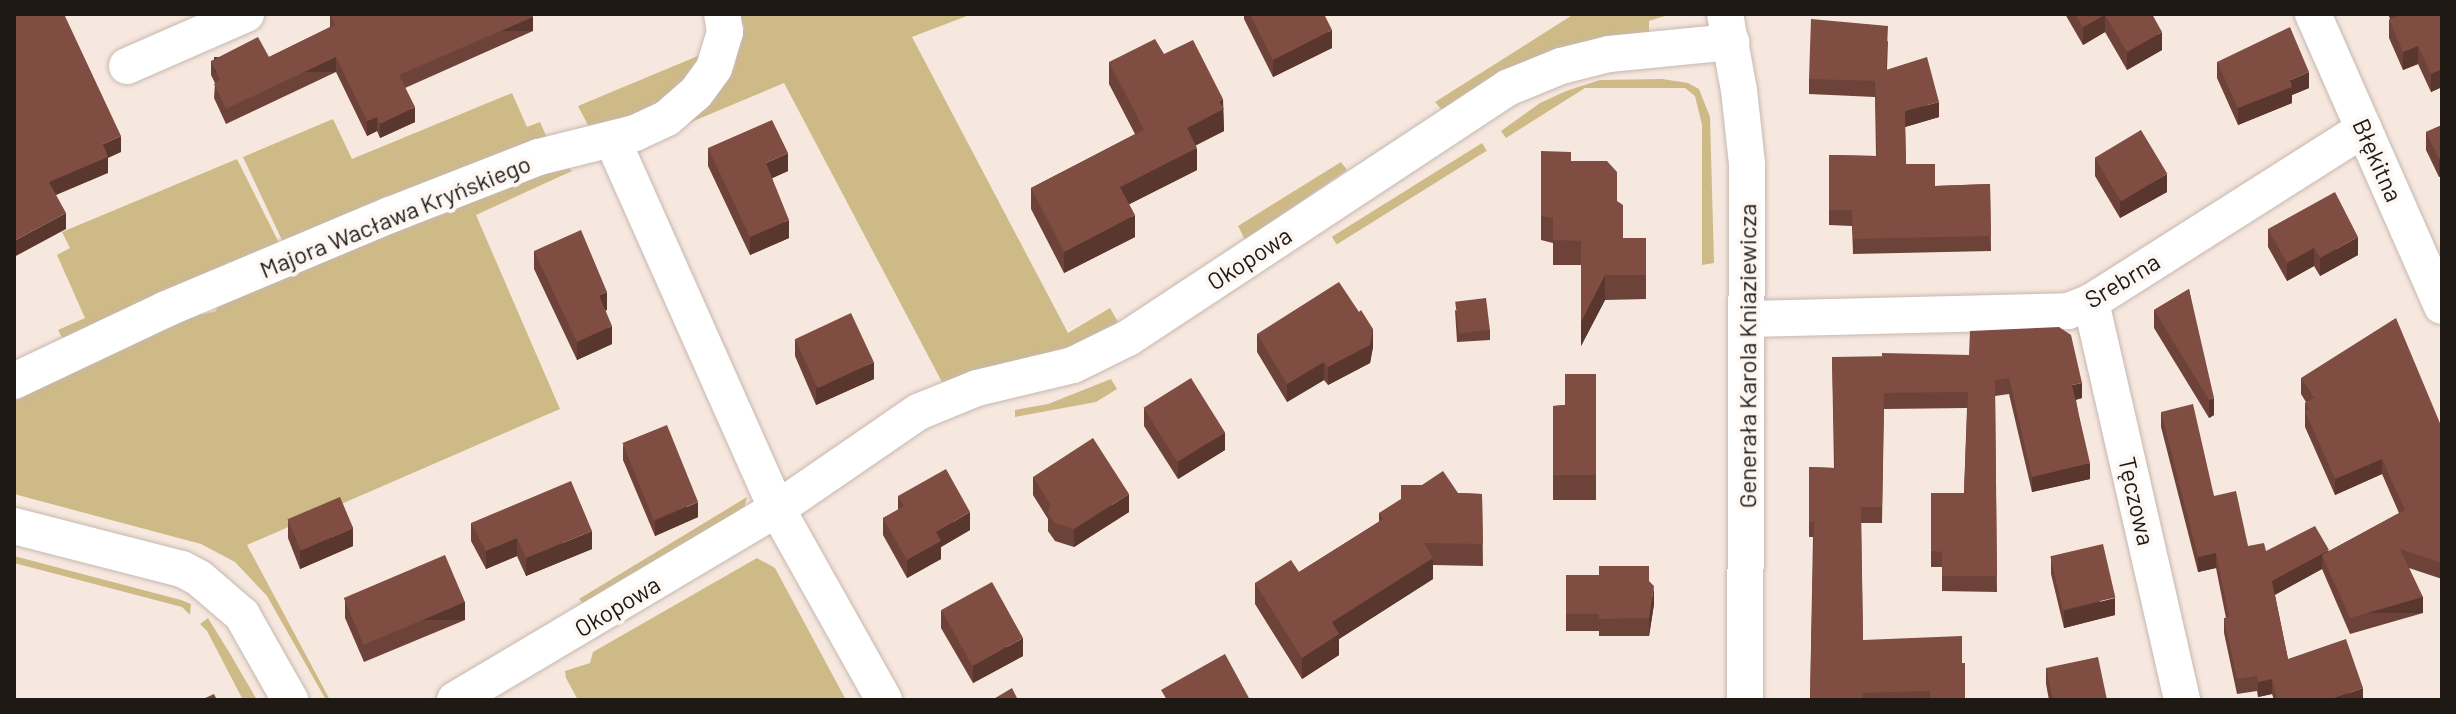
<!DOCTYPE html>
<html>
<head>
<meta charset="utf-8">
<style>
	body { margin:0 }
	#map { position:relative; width:2456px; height:714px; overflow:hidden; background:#f7e8df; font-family:Barlow,sans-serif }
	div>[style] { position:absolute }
	.green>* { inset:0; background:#ceba87; transform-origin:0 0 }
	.roads { filter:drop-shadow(0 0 2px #c6b8af) drop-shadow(0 0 2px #c6b8af) }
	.minor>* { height:36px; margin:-18px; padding:0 18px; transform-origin:18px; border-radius:18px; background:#fff }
	.wall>* { inset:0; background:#6d4238 }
	.shaded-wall>* { inset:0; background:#59362e; transform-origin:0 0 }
	.building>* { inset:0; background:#7f4d41; transform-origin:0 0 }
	span { translate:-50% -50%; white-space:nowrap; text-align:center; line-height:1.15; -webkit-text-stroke:8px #fdf7f3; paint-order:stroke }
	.street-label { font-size:24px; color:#1f1916 }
	.frame { position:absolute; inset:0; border:16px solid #1f1916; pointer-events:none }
</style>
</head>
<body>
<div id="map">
	<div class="green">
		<div style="clip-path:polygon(736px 14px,972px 14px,912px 37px,1068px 333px,1110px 308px,1118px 322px,1061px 351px,942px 382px,784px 83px,672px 130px,734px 69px,744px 26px)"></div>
		<div style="clip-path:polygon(1574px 14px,1671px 14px,1649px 21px,1649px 34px,1442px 110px,1435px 102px)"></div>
		<div style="clip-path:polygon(705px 53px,660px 112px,590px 129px,578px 106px)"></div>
		<div style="clip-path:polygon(1662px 79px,1688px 83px,1699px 89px,1710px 117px,1714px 263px,1702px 265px,1702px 125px,1695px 96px,1685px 88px,1585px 88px,1506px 138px,1501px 131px,1540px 103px,1566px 91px,1600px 80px)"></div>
		<div style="clip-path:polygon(512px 93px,527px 127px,540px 122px,548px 140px,289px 255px,243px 157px,333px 119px,352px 159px)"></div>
		<div style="left:1482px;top:143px;width:9px;height:177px;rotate:58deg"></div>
		<div style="clip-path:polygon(237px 159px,280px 245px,63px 339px,58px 330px,85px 318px,57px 255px,70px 248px,62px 232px)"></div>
		<div style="clip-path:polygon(1341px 162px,1347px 170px,1245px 240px,1238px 226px)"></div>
		<div style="clip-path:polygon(565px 165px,572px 171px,476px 215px,560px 409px,247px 545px,330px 700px,326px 700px,267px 596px,235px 562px,201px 544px,14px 494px,14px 391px,196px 308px,204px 314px,216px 311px,219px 300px)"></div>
		<div style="clip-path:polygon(1111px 379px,1117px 389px,1096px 402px,1015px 417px,1015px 410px,1048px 404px)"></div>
		<div style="clip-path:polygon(747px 497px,744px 508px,586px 606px,579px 599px)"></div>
		<div style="clip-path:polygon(14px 556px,181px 600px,191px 604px,190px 615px,182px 607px,14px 563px)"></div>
		<div style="clip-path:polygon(757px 558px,775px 568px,846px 700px,578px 700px,566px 678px,565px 671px,590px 663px,593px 652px)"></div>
		<div style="clip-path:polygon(208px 618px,229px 652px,257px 700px,243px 700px,207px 631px,200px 624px)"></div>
	</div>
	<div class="roads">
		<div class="minor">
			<div style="left:1725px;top:14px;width:77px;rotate:79.6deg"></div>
			<div style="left:1739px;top:90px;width:74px;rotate:83.8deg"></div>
			<div style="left:1747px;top:164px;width:536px;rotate:90.21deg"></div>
			<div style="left:2313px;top:14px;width:319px;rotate:66.2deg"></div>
			<div style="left:127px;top:66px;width:130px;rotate:-23.6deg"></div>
			<div style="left:612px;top:139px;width:405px;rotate:66deg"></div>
			<div style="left:777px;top:509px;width:219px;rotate:60.7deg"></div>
			<div style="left:2091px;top:302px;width:408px;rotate:77.1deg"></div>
			<div style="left:1749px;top:319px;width:319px;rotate:-1.4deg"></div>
			<div style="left:2068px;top:311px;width:25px;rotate:-21deg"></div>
			<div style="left:2091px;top:302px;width:323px;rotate:-32.4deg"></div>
			<div style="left:14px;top:381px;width:168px;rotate:-25.3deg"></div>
			<div style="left:166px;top:309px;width:243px;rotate:-22.8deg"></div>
			<div style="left:390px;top:215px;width:160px;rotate:-21.3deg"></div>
			<div style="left:539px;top:157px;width:99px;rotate:-14deg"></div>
			<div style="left:635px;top:133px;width:35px;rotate:-25deg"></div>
			<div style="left:667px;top:118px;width:38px;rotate:-41deg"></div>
			<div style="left:696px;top:93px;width:31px;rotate:-54deg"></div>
			<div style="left:714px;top:68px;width:38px;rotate:-73deg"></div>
			<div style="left:725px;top:32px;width:18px;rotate:-99deg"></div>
			<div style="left:14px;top:526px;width:173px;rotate:14.4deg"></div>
			<div style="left:182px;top:569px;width:19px;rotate:28deg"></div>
			<div style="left:199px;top:578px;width:57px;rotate:40.7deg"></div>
			<div style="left:242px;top:615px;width:98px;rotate:60.5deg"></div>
			<div style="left:455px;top:700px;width:374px;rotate:-30.7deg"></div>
			<div style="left:777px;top:509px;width:171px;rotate:-34.5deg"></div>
			<div style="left:918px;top:412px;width:64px;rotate:-22.1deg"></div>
			<div style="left:977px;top:388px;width:99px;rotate:-13.5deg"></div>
			<div style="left:1073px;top:365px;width:61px;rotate:-26.1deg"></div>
			<div style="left:1128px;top:338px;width:454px;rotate:-33.4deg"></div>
			<div style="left:1507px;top:88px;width:58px;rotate:-22.2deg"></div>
			<div style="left:1561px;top:66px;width:49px;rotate:-14deg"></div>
			<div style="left:1609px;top:54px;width:123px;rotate:-5.6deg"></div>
		</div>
	</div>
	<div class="wall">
		<div style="clip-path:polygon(330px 14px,535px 14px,532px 15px,533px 31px,405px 88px,415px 122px,380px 138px,377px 131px,367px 136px,336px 72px,226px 124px,214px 98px,215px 83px,211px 75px,211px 61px,269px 57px,330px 27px)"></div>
		<div style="clip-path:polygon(1244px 14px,1324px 14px,1332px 48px,1273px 77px,1244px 19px)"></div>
		<div style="clip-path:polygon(2065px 14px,2152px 14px,2162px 50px,2127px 70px,2105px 32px,2083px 45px)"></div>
		<div style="clip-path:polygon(2388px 14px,2442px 14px,2442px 87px,2431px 92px,2418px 64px,2403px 70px,2389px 38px,2389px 20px,2390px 19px)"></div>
		<div style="clip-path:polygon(1888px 41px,1887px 70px,1939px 117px,1905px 127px,1906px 164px,1935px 186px,1990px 184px,1991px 251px,1853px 254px,1852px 226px,1829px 225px,1829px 155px,1876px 156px,1875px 97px,1809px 94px,1809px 79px)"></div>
		<div style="clip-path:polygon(1164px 54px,1223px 108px,1224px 131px,1195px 145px,1197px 170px,1129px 204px,1135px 237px,1064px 273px,1031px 209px,1031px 188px,1135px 134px,1109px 84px,1109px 62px)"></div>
		<div style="clip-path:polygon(2217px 62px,2309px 88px,2292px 95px,2292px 103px,2238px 125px,2217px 78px)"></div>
		<div style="clip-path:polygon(2442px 125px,2442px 175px,2439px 177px,2426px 150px,2426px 132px)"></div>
		<div style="clip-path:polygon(708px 148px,788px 171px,772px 178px,789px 238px,750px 255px,708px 166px)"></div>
		<div style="clip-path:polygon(1541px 151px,1571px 161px,1617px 201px,1623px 238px,1646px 238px,1646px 299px,1605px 300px,1581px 346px,1581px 265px,1553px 265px,1553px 243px,1541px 240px)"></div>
		<div style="clip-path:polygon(2095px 158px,2167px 192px,2120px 218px,2095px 176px)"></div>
		<div style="clip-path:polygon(2268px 229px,2358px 255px,2320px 276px,2314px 266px,2287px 281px,2268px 247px)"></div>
		<div style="clip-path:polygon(534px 251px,607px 310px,605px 310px,612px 344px,577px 360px,534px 269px)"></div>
		<div style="clip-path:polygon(2189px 289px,2214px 415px,2209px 418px,2154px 328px,2154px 310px)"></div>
		<div style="clip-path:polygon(1455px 310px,1490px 330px,1490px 340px,1457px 342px)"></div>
		<div style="clip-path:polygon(1257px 334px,1373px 347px,1370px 363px,1328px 385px,1324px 380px,1287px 402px,1257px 352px)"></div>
		<div style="clip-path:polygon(795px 339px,874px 379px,816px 405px,795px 356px)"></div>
		<div style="clip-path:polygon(1969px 355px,2082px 398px,2076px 400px,2090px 479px,2032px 492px,2009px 394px,1995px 396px,1997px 592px,1942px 591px,1942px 567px,1931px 567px,1931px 493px,1964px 493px,1967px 408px,1884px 409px,1882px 523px,1861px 523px,1863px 640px,1962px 663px,1965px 700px,1810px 700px,1813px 537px,1809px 537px,1809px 467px,1834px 468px,1832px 357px)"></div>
		<div style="clip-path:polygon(1596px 374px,1596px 500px,1553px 500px,1553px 406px,1565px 405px)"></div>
		<div style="clip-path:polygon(2301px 378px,2442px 428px,2442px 579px,2409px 568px,2423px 613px,2350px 634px,2322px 569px,2275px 595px,2288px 659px,2363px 700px,2274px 700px,2272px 694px,2258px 697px,2257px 691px,2237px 694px,2224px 633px,2224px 618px,2226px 618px,2216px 568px,2198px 572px,2161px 427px,2161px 412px,2214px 496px,2248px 546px,2266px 551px,2329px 551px,2399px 513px,2382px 474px,2335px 495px,2305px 427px,2305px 403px,2306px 402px,2301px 394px)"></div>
		<div style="clip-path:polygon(1144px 408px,1225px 450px,1178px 479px,1144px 426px)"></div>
		<div style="clip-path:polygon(623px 445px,698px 517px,655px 536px,623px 460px)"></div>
		<div style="clip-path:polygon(1033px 477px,1129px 512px,1074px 547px,1055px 541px,1048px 531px,1048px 519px,1033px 495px)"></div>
		<div style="clip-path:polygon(1458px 493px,1482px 494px,1483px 566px,1433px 565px,1433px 579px,1339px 639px,1339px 655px,1302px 679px,1255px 604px,1255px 583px,1299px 572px,1379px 522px,1379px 513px)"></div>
		<div style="clip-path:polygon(898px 496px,970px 530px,941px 547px,941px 559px,907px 578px,883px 535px,883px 518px,898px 510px)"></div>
		<div style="clip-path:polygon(288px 520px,353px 546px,300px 569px,288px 538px)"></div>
		<div style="clip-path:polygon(471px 523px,592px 549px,526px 576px,517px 556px,486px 569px,471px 541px)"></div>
		<div style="clip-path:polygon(2051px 557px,2115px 615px,2064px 628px,2051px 574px)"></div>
		<div style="clip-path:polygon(1566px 575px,1649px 581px,1654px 604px,1649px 636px,1599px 636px,1599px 631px,1566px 631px)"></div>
		<div style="clip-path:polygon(345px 600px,465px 620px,364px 662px,345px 618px)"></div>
		<div style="clip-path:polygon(941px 610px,1023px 656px,973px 683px,941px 628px)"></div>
		<div style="clip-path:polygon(2046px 668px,2107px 700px,2049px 700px,2046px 684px)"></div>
	</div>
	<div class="shaded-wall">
		<div style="clip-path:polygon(2105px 15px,2105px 32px,2083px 45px,2083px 27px)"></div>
		<div style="left:533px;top:17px;width:14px;height:146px;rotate:90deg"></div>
		<div style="clip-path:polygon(1332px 30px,1332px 48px,1273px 77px,1273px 60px)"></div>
		<div style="clip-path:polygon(2162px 32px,2162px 50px,2127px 70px,2127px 52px)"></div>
		<div style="clip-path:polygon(2418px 46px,2418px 64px,2403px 70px,2403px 52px)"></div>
		<div style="left:336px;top:57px;width:15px;height:122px;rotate:90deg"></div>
		<div style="clip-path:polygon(2442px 69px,2442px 87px,2431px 92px,2431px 74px)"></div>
		<div style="clip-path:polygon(2309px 72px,2309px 88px,2292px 95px,2292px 103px,2238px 125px,2238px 108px,2290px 80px)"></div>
		<div style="clip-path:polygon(1223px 99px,1224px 131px,1187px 150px,1187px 128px,1219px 101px)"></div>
		<div style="clip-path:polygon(1939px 102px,1939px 117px,1905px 127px,1905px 111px)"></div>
		<div style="clip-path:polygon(415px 107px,415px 122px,380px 138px,380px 124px)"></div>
		<div style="clip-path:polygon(377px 117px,377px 131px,367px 136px,367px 121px)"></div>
		<div style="clip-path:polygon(121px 136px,121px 152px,108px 158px,108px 173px,49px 198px,49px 182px,103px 144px)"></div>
		<div style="clip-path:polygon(1197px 148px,1197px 170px,1120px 209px,1120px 187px)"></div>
		<div style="clip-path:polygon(788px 153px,788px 171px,766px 181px,766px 163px)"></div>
		<div style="clip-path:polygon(2442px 158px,2442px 175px,2439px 177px,2439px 159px)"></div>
		<div style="clip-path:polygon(2167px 174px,2167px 192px,2120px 218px,2120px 200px)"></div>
		<div style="clip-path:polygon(66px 213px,66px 229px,14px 257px,14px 241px)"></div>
		<div style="clip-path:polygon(1135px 215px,1135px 237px,1064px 273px,1064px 252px)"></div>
		<div style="clip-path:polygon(789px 220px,789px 238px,750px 255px,750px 237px)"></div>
		<div style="clip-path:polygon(2358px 237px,2358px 255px,2320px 276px,2320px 258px)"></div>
		<div style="clip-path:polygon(2314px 248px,2314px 266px,2287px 281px,2287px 263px)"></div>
		<div style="clip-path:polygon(1605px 275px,1605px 300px,1581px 346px,1581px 322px)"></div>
		<div style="clip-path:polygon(607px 292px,607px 310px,599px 313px,599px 295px)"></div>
		<div style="clip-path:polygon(612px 326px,612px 344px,577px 360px,577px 342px)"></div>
		<div style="clip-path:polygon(1373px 329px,1373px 347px,1370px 363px,1328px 385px,1328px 367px)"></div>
		<div style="clip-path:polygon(874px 362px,874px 379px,816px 405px,816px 387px)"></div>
		<div style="clip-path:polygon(1324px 362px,1324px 380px,1287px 402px,1287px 384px)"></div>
		<div style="clip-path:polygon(2082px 383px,2082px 398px,2072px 400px,2072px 385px)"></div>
		<div style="clip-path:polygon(2214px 398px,2214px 415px,2209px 418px,2209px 400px)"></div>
		<div style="clip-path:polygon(1225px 432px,1225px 450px,1178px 479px,1178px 461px)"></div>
		<div style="clip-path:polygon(2382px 459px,2382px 474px,2335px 495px,2335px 479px)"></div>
		<div style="clip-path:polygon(2090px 463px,2090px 479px,2032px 492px,2032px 477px)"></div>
		<div style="clip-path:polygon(1129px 494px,1129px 512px,1074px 547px,1074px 529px)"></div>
		<div style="clip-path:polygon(698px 502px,698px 517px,655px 536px,655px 521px)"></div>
		<div style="clip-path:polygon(970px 512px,970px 530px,941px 547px,941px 559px,907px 578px,907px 560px,936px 532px)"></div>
		<div style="clip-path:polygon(353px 528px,353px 546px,300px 569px,300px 551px)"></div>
		<div style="clip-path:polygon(592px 531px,592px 549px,526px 576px,526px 558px)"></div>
		<div style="clip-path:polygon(517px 538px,517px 556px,486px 569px,486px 551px)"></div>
		<div style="clip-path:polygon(2329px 550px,2322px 555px,2322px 569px,2272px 596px,2272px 581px)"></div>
		<div style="clip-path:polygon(2216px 553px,2216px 568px,2198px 572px,2198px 557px)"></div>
		<div style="clip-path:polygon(1433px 558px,1433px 579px,1339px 639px,1339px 655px,1302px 679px,1302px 658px,1332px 622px)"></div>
		<div style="clip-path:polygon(1654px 586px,1654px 604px,1649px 636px,1649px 618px)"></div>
		<div style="left:2423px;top:597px;width:16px;height:76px;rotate:90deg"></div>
		<div style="clip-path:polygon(2115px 598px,2115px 615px,2064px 628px,2064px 611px)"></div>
		<div style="left:465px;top:602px;width:18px;height:109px;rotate:90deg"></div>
		<div style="clip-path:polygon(1023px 638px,1023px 656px,973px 683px,973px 666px)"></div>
		<div style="clip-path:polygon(2272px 679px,2272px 694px,2258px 697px,2258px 682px)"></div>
		<div style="clip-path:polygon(2363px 688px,2363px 700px,2328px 700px)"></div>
	</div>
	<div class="building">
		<div style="clip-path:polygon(14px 14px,64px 14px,121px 136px,103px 144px,108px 157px,49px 182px,66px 213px,14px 241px)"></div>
		<div style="clip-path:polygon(330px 14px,532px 14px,533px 17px,399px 75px,415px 107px,380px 124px,377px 117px,367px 121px,336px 57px,226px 109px,214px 84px,220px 80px,211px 61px,258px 37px,269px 57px,335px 25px)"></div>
		<div style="clip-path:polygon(1250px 14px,1324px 14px,1332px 30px,1273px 60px)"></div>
		<div style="clip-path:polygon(2075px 14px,2152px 14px,2162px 32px,2127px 52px,2105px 15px,2083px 27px)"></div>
		<div style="clip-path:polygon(2396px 14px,2442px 14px,2442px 69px,2431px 74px,2418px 46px,2403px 52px,2389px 20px,2397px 16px)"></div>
		<div style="clip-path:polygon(1811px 19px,1888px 26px,1886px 70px,1927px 57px,1939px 102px,1905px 111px,1906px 164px,1935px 164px,1935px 186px,1990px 184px,1991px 236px,1853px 239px,1852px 210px,1829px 210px,1829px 155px,1877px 156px,1875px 81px,1809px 79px)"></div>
		<div style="clip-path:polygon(2290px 27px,2309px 72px,2290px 80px,2292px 87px,2238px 108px,2217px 62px)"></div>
		<div style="clip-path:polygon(1155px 39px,1164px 54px,1193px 40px,1223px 99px,1219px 101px,1224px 109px,1187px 128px,1197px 148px,1120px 187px,1135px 215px,1064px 252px,1031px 188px,1144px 130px,1109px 62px)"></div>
		<div style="clip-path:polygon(772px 120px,788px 153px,766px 163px,789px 220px,750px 237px,708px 148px)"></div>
		<div style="clip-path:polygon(2442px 125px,2442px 158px,2439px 159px,2426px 132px)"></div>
		<div style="left:2141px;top:130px;width:51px;height:54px;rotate:59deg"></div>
		<div style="clip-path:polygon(1541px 151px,1571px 152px,1571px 161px,1607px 161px,1617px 172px,1617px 201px,1623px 205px,1623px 238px,1646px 238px,1646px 275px,1605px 275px,1581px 322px,1581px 241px,1553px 240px,1553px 218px,1541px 216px)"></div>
		<div style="clip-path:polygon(2335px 192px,2358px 237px,2320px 258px,2314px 248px,2287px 263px,2268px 229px)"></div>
		<div style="clip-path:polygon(581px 230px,607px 292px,599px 295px,612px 326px,577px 342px,534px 251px)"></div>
		<div style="clip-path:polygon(1339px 282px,1359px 312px,1361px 310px,1373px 329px,1370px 345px,1328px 367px,1324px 362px,1287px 384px,1257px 334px)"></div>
		<div style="clip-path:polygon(2189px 289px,2214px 398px,2209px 400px,2154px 310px)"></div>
		<div style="left:1486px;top:298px;width:32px;height:31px;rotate:83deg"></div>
		<div style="left:851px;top:313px;width:54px;height:62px;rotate:65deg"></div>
		<div style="clip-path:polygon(2396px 318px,2442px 428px,2442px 563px,2400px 549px,2423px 597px,2350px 618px,2322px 555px,2405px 510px,2382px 459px,2335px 479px,2305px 411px,2309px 409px,2305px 403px,2314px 398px,2301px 378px)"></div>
		<div style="clip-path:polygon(2059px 327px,2071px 335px,2082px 383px,2072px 385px,2090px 463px,2032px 477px,2009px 378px,1995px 380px,1997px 576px,1942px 576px,1942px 552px,1931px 551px,1931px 493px,1964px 493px,1968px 392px,1884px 393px,1882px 507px,1861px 507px,1863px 640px,1962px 636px,1962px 663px,1965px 663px,1965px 700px,1930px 700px,1930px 691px,1863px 693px,1863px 700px,1810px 700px,1814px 522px,1809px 522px,1809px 467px,1835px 468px,1832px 357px,1882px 357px,1882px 353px,1969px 355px,1970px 331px)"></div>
		<div style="clip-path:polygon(1565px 374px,1596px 374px,1596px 475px,1553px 475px,1553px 406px,1565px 405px)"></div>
		<div style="left:1191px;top:378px;width:64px;height:56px;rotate:58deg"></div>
		<div style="clip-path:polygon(2193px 404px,2214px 496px,2236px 491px,2248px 546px,2264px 543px,2266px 551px,2315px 526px,2329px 550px,2272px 581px,2288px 659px,2346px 639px,2363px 688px,2328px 700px,2277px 700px,2272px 679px,2258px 682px,2257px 676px,2237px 679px,2224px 618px,2229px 617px,2216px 553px,2198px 557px,2161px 412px)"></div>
		<div style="left:667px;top:425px;width:83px;height:48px;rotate:68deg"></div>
		<div style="clip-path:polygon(1093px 438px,1129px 494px,1074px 529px,1055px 523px,1048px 514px,1050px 504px,1033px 477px)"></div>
		<div style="clip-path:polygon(946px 469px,970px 512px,936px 532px,941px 541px,907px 560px,883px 518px,904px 506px,898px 496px)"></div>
		<div style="clip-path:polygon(1443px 471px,1458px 493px,1482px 494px,1483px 544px,1424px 543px,1433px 558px,1332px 622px,1339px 634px,1302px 658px,1255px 583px,1291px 560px,1299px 572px,1383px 519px,1379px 513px,1401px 499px,1401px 485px,1422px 485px)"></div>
		<div style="clip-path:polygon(571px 481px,592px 531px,526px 558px,517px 538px,486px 551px,471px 523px)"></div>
		<div style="left:340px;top:497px;width:34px;height:57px;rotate:67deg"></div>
		<div style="left:2103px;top:544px;width:55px;height:54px;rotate:77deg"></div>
		<div style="left:445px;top:555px;width:51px;height:110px;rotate:67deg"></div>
		<div style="clip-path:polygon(1599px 566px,1649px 566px,1649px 581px,1654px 586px,1649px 618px,1599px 619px,1599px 614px,1566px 614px,1566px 575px,1599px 575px)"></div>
		<div style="left:992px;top:582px;width:64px;height:58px;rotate:61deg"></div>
		<div style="clip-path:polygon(1225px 654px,1250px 700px,1167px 700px,1161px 690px)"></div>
		<div style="clip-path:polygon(2098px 657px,2107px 700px,2053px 700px,2046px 668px)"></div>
		<div style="clip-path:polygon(1012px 688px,1018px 700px,992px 700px)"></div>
		<div style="clip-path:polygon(214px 694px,217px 700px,201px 700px)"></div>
	</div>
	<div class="street-label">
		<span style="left:2378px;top:160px;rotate:66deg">Błękitna</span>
		<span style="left:395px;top:216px;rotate:-22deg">Majora Wacława Kryńskiego</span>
		<span style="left:1249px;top:258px;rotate:-33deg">Okopowa</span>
		<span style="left:2122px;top:280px;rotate:-31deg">Srebrna</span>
		<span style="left:1747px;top:356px;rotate:-90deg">Generała Karola Kniaziewicza</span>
		<span style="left:2137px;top:501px;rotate:77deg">Tęczowa</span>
		<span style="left:617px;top:606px;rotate:-31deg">Okopowa</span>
	</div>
	<div class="frame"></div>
</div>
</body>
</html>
